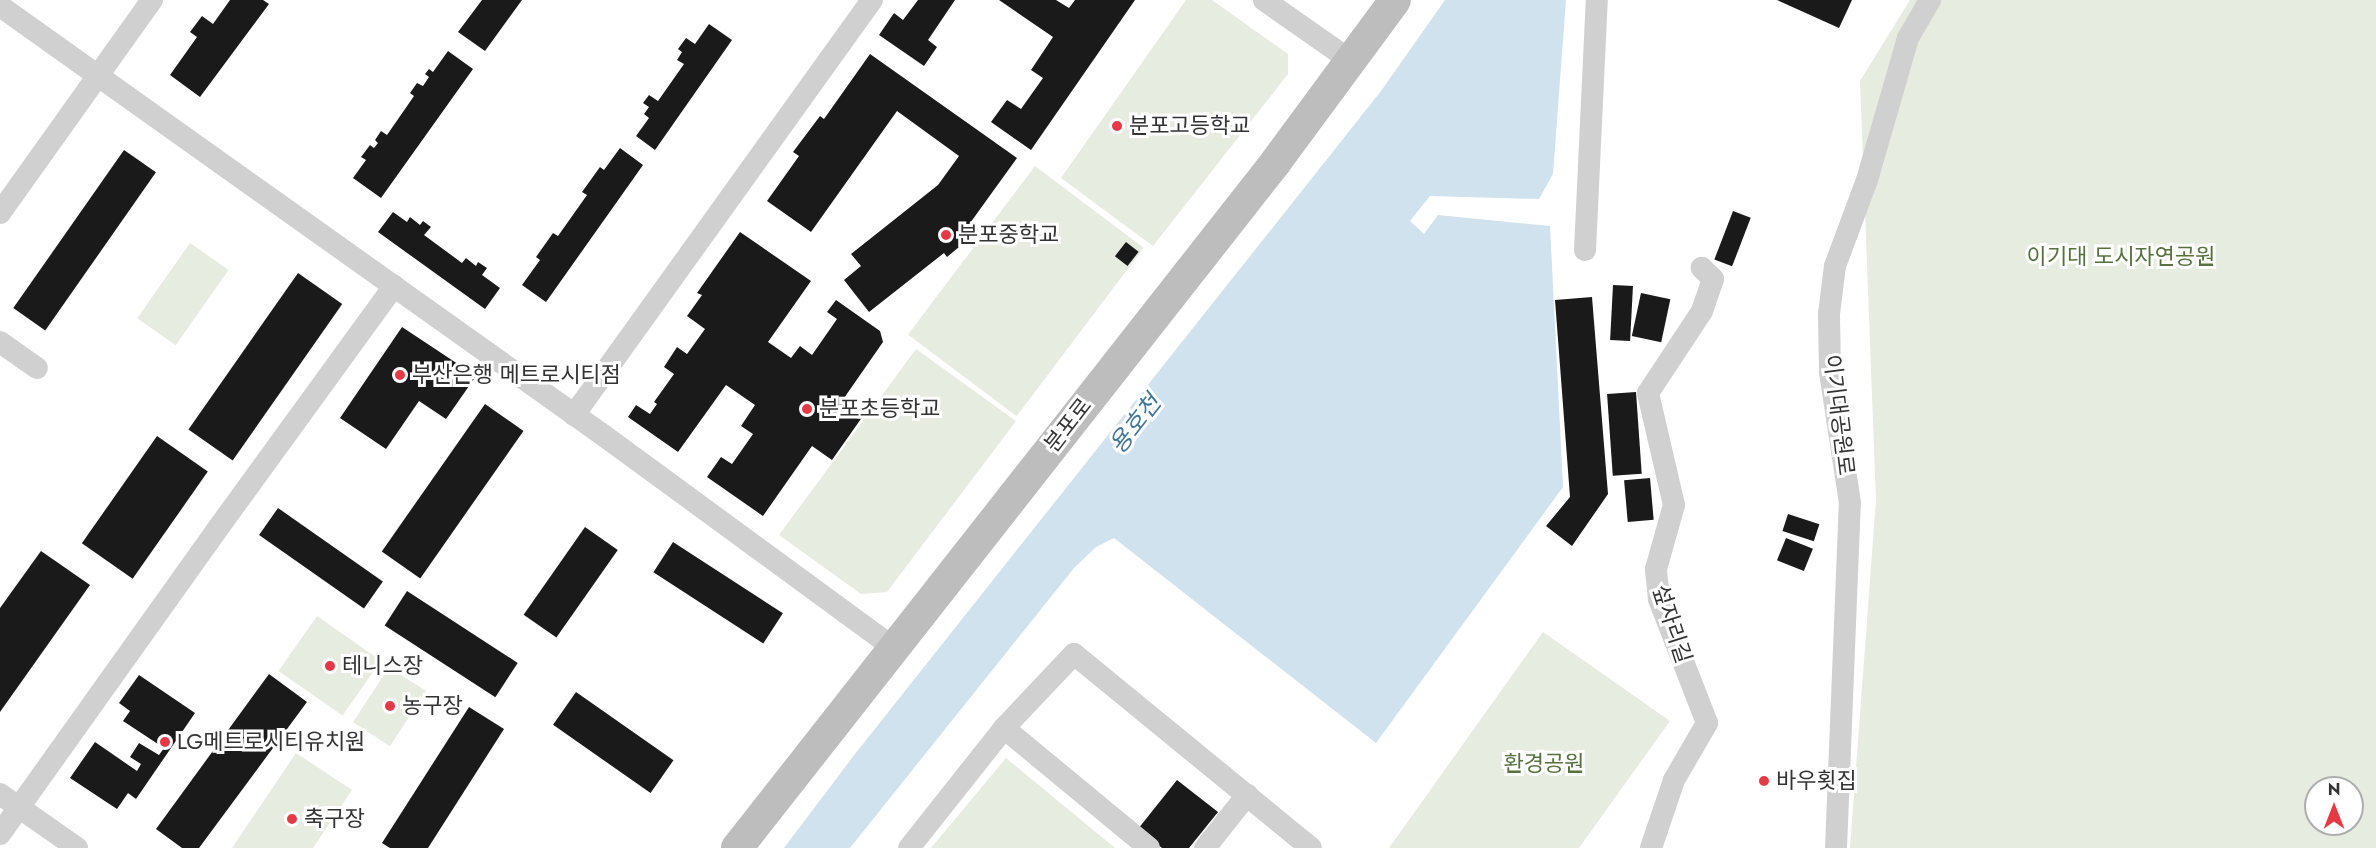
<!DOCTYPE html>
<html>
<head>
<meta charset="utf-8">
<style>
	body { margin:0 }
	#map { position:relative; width:2376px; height:848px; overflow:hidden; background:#fff; font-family:Jost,"Noto Sans KR",sans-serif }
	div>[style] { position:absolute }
	.green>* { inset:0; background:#e6ecdf; transform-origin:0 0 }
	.water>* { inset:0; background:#cfe2ee }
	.building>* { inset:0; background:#1a1a1a; transform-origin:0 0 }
	.street>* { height:22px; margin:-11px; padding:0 11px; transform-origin:11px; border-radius:11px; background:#d0d0d0 }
	.secondary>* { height:32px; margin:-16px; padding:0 16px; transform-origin:16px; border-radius:16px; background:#bdbdbd }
	.dots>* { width:16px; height:16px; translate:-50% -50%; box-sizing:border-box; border:3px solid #fff; border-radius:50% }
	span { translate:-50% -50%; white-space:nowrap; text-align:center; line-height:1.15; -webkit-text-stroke:6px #fff; paint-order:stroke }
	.poi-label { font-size:22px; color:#333 }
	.left { translate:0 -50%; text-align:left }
	.park-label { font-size:22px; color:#56703f }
	.street-label { font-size:22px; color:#333 }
	.water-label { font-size:24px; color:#3f7597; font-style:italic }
	.north { position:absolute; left:2304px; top:776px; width:60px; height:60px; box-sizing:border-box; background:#fff; border:2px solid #adadad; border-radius:50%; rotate:0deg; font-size:16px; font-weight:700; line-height:24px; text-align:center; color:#333 }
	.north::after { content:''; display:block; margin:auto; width:21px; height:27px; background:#e63946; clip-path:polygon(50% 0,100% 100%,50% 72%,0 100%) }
</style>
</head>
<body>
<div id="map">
	<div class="green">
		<div style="clip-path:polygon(1186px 0,1212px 0,1288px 54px,1288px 74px,1153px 246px,1061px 178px)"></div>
		<div style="clip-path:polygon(evenodd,1910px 0,2376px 0,2376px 848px,1850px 848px,1876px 500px,1860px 81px,1910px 0,2316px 788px,2352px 788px,2352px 824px,2316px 824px,2316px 788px)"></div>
		<div style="left:1035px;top:166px;width:136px;height:211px;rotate:37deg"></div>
		<div style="left:190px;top:243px;width:47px;height:92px;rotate:35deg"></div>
		<div style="clip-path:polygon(916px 349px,1016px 421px,887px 592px,861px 594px,779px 535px)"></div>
		<div style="left:317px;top:616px;width:78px;height:67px;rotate:35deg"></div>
		<div style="clip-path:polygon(1543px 632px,1670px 721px,1579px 848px,1389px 848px)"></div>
		<div style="left:389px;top:667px;width:44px;height:66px;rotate:33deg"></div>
		<div style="clip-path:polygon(296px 753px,352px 790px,313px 848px,232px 848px)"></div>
		<div style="clip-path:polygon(1006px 758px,1115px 848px,931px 848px)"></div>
	</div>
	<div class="water">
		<div style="clip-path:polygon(1445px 0,1566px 0,1553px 174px,1539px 199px,1430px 196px,1410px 221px,1424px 234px,1438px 215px,1550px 226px,1563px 487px,1376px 743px,1114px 538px,1096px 547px,1074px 568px,850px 848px,784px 848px,855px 754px,1381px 91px)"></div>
	</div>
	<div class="building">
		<div style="clip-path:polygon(230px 0,263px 0,269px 4px,200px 97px,170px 75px,197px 37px,190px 32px,202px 16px,213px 24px)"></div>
		<div style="clip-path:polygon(482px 0,522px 0,485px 51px,458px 32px)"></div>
		<div style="clip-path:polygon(918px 0,955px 0,928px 40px,937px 47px,924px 66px,879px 35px,894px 13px,903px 20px)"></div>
		<div style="clip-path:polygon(999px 0,1056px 0,1069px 8px,1075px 0,1135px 0,1031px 150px,991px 122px,1007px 100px,1021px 109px,1043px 78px,1031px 70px,1053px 37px)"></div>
		<div style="clip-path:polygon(1777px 0,1852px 0,1839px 28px)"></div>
		<div style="clip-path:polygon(709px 24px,732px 40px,655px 150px,636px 136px,649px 118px,644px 114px,649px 107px,643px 103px,649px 95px,658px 101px,684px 64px,677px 60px,682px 52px,678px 49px,686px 38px,695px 44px)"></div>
		<div style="clip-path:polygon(448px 51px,473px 69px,381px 198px,353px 178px,366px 160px,361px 157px,370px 145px,374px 148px,378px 143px,375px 140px,381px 131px,387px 135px,414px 96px,410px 93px,417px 83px,423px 86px,429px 77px,425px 74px,429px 69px,433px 72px)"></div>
		<div style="clip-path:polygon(870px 54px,1017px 158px,960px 237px,965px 242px,947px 257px,944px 253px,869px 312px,844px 280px,861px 266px,851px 254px,938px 185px,959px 156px,897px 111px,811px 232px,767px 201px,799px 156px,793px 152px,820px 116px,824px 119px)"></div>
		<div style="clip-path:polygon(620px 148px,643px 165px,546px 302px,522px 285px,540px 260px,536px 257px,553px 233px,558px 236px,587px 195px,582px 192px,600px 167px,604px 170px)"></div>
		<div style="left:124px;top:150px;width:39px;height:193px;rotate:35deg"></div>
		<div style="left:1733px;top:211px;width:19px;height:52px;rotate:21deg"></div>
		<div style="clip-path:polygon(393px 212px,407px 222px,410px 217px,420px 225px,423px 221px,431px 227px,424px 235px,462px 263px,466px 258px,476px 266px,478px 262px,487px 268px,482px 275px,500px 288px,485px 309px,378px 232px)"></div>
		<div style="clip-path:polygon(740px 232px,811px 281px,768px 342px,791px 358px,800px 346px,812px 355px,837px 319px,827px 312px,836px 300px,880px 331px,883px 342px,842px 401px,863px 416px,832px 460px,812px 446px,763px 516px,707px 477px,721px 457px,732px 464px,753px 434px,741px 426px,755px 405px,726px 385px,678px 452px,628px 417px,636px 405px,650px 414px,657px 404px,654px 402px,674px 374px,664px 367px,677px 347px,687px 354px,705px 329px,687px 316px,702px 295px,697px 293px)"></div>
		<div style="left:1126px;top:242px;width:16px;height:18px;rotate:38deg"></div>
		<div style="left:298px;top:273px;width:54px;height:191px;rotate:35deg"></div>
		<div style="left:1613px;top:285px;width:20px;height:55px;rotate:3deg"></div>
		<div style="left:1641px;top:293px;width:30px;height:44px;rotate:12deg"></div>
		<div style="clip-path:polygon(1592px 297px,1608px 494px,1572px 546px,1546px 526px,1570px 497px,1555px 300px)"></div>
		<div style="clip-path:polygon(402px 327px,476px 376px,446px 419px,419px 401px,386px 449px,340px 418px)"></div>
		<div style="left:1636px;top:392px;width:82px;height:29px;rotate:86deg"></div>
		<div style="left:485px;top:404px;width:47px;height:180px;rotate:35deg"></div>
		<div style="left:157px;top:436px;width:62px;height:131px;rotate:35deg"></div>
		<div style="left:1650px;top:478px;width:42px;height:26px;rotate:85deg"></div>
		<div style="left:278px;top:508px;width:128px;height:33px;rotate:35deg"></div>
		<div style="left:1788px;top:514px;width:33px;height:18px;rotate:18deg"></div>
		<div style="left:585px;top:527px;width:40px;height:107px;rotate:35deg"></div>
		<div style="left:1786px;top:538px;width:29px;height:24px;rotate:22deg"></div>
		<div style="left:673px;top:542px;width:131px;height:36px;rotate:33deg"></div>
		<div style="clip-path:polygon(41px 551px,90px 585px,0 712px,0 608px)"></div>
		<div style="left:407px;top:591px;width:132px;height:41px;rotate:33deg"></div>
		<div style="clip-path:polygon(269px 674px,307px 702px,199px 848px,182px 848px,156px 829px)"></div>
		<div style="clip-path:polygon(139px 675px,195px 713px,136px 799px,128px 793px,117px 809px,70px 778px,95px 742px,137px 771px,141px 764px,130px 757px,139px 743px,159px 755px,164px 748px,123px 721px,130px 711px,119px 703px)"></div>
		<div style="left:576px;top:692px;width:119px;height:40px;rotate:35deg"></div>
		<div style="clip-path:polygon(469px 707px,504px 729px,428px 848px,390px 848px,382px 843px)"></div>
		<div style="clip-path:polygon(1177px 780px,1218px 812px,1189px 848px,1162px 848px,1138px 829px)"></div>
	</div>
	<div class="street">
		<div style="left:1264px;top:0;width:106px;rotate:35deg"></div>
		<div style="left:0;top:6px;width:740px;rotate:35.43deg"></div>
		<div style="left:603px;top:435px;width:359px;rotate:36.2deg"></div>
		<div style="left:0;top:213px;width:262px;rotate:-54.5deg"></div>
		<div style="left:1585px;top:250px;width:250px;rotate:-87.3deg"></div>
		<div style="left:0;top:342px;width:45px;rotate:35.1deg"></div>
		<div style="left:574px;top:415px;width:511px;rotate:-54.32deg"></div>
		<div style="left:1004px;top:728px;width:102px;rotate:-46.6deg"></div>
		<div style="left:1074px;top:654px;width:306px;rotate:39.3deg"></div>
		<div style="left:0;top:794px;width:94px;rotate:35deg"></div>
		<div style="left:0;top:834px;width:372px;rotate:-54.5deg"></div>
		<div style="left:216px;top:531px;width:303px;rotate:-54deg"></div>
		<div style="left:909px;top:848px;width:153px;rotate:-51.6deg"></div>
		<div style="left:1004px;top:728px;width:188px;rotate:39.6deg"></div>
		<div style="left:1205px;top:848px;width:68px;rotate:-51.6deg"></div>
		<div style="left:1651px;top:848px;width:72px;rotate:-71.3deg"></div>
		<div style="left:1674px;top:780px;width:66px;rotate:-59.9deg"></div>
		<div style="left:1707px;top:723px;width:133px;rotate:-111.2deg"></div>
		<div style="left:1659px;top:599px;width:30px;rotate:-96deg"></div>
		<div style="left:1656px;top:569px;width:66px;rotate:-74.3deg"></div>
		<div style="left:1674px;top:505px;width:115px;rotate:-103.1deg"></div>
		<div style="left:1648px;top:393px;width:98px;rotate:-56.6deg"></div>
		<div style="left:1702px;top:311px;width:34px;rotate:-71deg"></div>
		<div style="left:1713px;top:279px;width:16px;rotate:-135deg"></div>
		<div style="left:1836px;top:848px;width:345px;rotate:-87.7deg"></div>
		<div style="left:1850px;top:503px;width:133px;rotate:-98.7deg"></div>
		<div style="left:1830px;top:372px;width:58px;rotate:-91deg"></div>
		<div style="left:1829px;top:314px;width:48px;rotate:-82.9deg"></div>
		<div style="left:1835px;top:266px;width:92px;rotate:-69.6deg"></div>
		<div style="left:1867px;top:180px;width:148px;rotate:-73.9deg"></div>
		<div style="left:1908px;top:38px;width:44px;rotate:-59.9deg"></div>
	</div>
	<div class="secondary">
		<div style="left:737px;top:848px;width:871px;rotate:-51.85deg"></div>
		<div style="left:1275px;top:163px;width:202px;rotate:-53.6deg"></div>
	</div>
	<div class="dots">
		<div style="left:1117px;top:126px;background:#e63946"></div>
		<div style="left:946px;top:235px;background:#e63946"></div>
		<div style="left:400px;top:375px;background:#e63946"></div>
		<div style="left:807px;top:409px;background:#e63946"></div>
		<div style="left:330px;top:666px;background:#e63946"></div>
		<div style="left:390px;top:706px;background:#e63946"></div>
		<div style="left:165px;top:742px;background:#e63946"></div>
		<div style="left:1764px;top:781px;background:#e63946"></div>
		<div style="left:292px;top:819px;background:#e63946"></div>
	</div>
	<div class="poi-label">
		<span class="left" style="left:1129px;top:126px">분포고등학교</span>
		<span class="left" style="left:958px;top:235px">분포중학교</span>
		<span class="left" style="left:412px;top:375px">부산은행 메트로시티점</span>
		<span class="left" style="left:819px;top:409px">분포초등학교</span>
		<span class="left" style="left:342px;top:666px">테니스장</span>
		<span class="left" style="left:402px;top:706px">농구장</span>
		<span class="left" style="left:177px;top:742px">LG메트로시티유치원</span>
		<span class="left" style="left:1776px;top:781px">바우횟집</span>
		<span class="left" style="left:304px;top:819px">축구장</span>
	</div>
	<div class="park-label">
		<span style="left:2121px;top:257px">이기대 도시자연공원</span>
		<span style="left:1544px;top:764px">환경공원</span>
	</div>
	<div class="street-label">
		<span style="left:1839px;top:415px;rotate:83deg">이기대공원로</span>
		<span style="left:1068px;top:425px;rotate:-52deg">분포로</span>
		<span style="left:1672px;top:624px;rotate:72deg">섶자리길</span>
	</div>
	<div class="water-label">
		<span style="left:1135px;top:424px;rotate:-52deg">용호천</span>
	</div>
	<div class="north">N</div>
</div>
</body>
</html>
